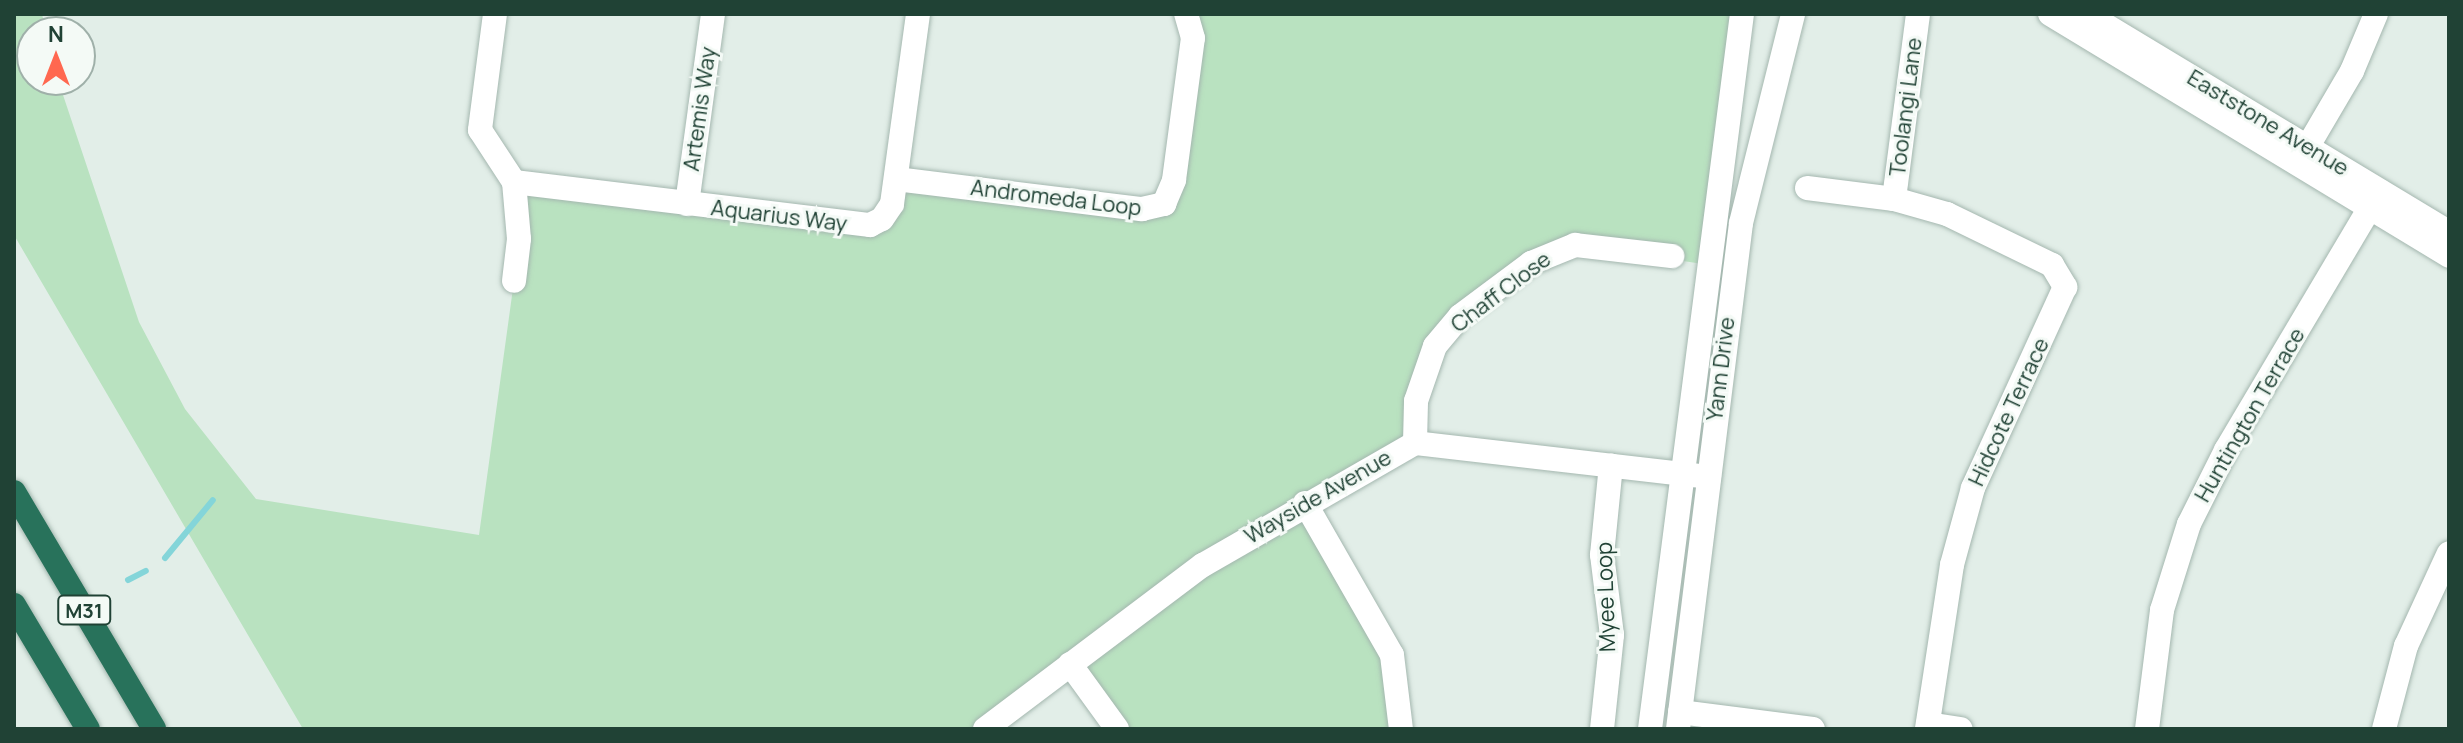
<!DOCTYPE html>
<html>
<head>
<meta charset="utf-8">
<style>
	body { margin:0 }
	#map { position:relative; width:2463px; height:743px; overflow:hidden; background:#e2eee8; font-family:Manrope,sans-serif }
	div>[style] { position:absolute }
	.green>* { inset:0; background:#b9e2c0 }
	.stream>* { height:6px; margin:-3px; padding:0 3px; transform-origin:3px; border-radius:3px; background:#84d5d9 }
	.roads { filter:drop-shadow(0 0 2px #a4b7af) drop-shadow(0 0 2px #a4b7af) }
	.minor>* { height:24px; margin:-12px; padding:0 12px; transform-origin:12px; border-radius:12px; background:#fff }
	.highway>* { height:24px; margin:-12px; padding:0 12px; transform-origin:12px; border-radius:12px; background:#28725b }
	span { translate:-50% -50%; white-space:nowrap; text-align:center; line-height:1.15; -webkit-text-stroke:6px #f4faf6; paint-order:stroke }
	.shield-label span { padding:2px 6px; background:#f4faf6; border:2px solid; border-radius:6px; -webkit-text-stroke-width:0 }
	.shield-label { font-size:20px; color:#204235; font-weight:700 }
	.street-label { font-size:22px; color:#204235 }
	.frame { position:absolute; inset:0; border:16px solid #204235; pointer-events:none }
	.north { position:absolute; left:16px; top:16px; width:80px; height:80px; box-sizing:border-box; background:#f4faf6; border:2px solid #9fb0a9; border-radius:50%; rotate:0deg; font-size:22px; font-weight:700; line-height:32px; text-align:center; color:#204235 }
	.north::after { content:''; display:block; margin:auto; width:28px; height:36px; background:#ff6850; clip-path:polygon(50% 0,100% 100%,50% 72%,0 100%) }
</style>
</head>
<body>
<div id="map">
	<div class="green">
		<div style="clip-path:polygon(14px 14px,42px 14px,46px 32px,32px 32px,32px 80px,58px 80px,139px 322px,185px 409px,256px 499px,479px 535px,514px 281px,514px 182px,870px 225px,896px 179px,1165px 204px,1186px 14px,1742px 14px,1710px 265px,1575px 245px,1447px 330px,1415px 443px,1305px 503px,1392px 655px,1401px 729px,1117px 729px,1070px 665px,985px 729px,303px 729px,14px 235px)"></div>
	</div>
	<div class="stream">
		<div style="left:165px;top:558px;width:75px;rotate:-50.4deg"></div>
		<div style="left:128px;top:580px;width:20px;rotate:-27deg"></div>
	</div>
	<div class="roads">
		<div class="minor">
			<div style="left:495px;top:14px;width:117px;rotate:97.4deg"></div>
			<div style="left:480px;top:130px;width:62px;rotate:56.8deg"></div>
			<div style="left:514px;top:182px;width:57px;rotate:85deg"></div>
			<div style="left:519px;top:239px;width:42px;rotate:96.8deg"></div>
			<div style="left:2050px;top:14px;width:467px;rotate:31.2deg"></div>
			<div style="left:2087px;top:14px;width:423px;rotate:31.1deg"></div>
			<div style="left:2301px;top:158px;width:101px;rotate:-59.6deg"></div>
			<div style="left:2352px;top:71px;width:62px;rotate:-67.2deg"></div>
			<div style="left:896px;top:179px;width:248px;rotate:7deg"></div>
			<div style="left:1142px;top:209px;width:23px;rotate:-13deg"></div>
			<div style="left:1164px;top:204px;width:26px;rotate:-67deg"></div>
			<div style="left:1174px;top:180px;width:143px;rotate:-82.4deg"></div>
			<div style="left:1193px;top:38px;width:25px;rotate:-106deg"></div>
			<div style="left:514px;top:182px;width:359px;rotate:6.9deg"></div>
			<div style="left:870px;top:225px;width:13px;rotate:-27deg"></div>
			<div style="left:882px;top:219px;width:18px;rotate:-56deg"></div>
			<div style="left:892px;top:204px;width:192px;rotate:-82.2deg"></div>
			<div style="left:1807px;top:188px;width:88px;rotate:7.2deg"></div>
			<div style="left:1894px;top:199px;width:55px;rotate:15.8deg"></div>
			<div style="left:1947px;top:214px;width:117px;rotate:25.9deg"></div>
			<div style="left:2052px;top:265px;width:26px;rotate:59deg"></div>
			<div style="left:2065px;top:287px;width:221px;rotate:114.6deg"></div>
			<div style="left:1973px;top:488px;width:80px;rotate:105.3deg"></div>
			<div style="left:1952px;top:565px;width:166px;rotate:98.7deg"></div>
			<div style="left:1894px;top:199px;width:187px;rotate:-82.6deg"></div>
			<div style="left:687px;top:204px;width:192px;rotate:-82.2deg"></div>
			<div style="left:1415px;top:443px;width:42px;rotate:-88.6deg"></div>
			<div style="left:1416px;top:401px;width:58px;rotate:-70.9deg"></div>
			<div style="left:1435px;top:346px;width:39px;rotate:-50deg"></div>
			<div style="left:1460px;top:316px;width:89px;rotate:-36.7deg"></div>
			<div style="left:1531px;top:263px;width:48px;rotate:-22.2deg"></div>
			<div style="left:1575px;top:245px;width:98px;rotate:6.5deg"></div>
			<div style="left:1305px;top:503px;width:175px;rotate:60.2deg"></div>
			<div style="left:1392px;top:655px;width:75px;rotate:83.1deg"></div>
			<div style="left:1070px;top:664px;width:80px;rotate:54.1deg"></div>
			<div style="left:1680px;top:712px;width:134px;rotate:7.3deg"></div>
			<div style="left:1928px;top:724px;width:33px;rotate:9deg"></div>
			<div style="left:985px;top:729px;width:273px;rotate:-37deg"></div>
			<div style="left:1203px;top:565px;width:245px;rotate:-29.9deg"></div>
			<div style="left:1415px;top:443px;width:296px;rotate:6.6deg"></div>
			<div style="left:1602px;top:729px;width:95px;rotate:-83.9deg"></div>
			<div style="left:1612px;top:635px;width:81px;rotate:-97.1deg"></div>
			<div style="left:1602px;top:555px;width:90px;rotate:-84.3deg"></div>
			<div style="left:1650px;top:729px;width:721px;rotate:-82.67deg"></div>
			<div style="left:1678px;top:729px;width:510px;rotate:-82.9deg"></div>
			<div style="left:1741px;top:223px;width:215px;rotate:-76deg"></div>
			<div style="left:2147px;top:729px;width:120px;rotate:-82.8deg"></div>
			<div style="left:2162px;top:610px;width:90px;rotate:-72.6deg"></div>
			<div style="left:2189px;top:524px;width:83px;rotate:-63.4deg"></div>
			<div style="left:2226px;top:450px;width:301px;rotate:-59.3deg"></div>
			<div style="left:2384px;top:729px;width:86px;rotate:-75.2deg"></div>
			<div style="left:2406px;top:646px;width:102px;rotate:-65.2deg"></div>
		</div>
		<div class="highway">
			<div style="left:14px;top:492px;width:275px;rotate:59.4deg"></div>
			<div style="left:14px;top:605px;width:144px;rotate:59.2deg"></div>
		</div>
	</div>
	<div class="shield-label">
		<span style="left:84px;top:610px">M31</span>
	</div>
	<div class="street-label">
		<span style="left:1906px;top:107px;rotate:-83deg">Toolangi Lane</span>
		<span style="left:700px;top:109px;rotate:-82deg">Artemis Way</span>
		<span style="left:2268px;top:123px;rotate:31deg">Eaststone Avenue</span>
		<span style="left:1056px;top:198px;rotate:7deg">Andromeda Loop</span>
		<span style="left:779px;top:216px;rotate:7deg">Aquarius Way</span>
		<span style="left:1501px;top:292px;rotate:-37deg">Chaff Close</span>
		<span style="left:1721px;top:369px;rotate:-83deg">Yann Drive</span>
		<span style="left:2009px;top:412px;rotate:-65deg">Hidcote Terrace</span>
		<span style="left:2250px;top:415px;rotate:-60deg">Huntington Terrace</span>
		<span style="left:1318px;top:497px;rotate:-30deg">Wayside Avenue</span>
		<span style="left:1606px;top:597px;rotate:-92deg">Myee Loop</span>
	</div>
	<div class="frame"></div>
	<div class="north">N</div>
</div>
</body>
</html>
